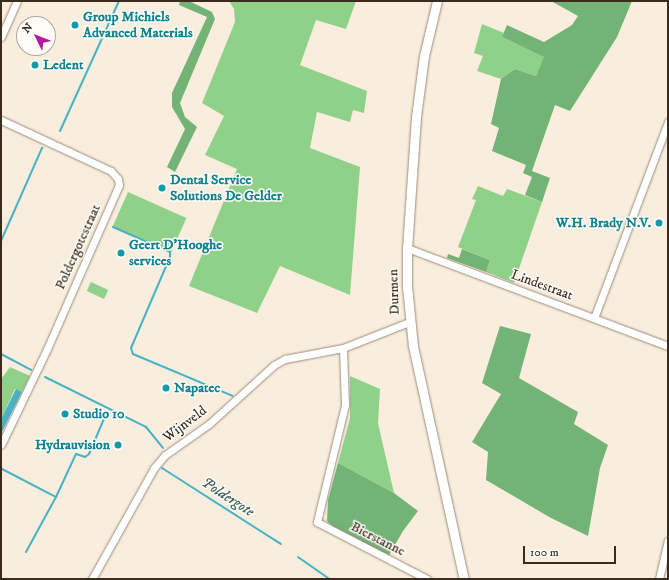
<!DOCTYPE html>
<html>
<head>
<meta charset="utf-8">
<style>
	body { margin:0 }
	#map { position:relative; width:669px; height:580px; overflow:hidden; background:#f9eedd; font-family:"IM FELL DW Pica",serif }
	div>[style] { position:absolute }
	.green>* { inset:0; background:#8fd189; transform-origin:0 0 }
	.forest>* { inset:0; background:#73b375 }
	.water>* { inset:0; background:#47b2c4 }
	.stream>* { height:2px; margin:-1px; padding:0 1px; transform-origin:1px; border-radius:1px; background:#47b2c4 }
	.roads { filter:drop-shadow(0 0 1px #9a8c7e) drop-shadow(0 0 1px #9a8c7e) }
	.minor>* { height:7px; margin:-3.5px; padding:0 3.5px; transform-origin:3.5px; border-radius:3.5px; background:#fff }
	.tertiary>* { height:9px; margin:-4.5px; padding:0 4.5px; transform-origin:4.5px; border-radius:4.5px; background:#fff }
	.dots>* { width:11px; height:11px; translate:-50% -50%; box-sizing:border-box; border:2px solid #fdfcf7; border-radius:50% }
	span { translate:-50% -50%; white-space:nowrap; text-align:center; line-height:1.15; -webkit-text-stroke:3px #fdfcf7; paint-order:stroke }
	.culture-label { font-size:14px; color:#0d838f; font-weight:700 }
	.left { translate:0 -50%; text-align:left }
	.right { translate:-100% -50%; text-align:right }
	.street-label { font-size:14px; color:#3b2a1e }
	.water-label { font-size:15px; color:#406060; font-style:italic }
	.frame { position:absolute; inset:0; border:2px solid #3b2a1e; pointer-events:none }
	.north { position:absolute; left:16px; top:16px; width:40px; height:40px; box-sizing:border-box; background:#fdfcf7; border:1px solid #afa8a0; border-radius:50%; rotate:313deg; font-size:11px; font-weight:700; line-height:16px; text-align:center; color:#3b2a1e }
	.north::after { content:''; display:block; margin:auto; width:14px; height:18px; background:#b5179e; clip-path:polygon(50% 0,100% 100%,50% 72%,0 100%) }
	.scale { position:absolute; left:523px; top:546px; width:93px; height:18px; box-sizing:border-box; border:2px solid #3b2a1e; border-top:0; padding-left:5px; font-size:12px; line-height:14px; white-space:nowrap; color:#3b2a1e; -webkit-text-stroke:3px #fdfcf7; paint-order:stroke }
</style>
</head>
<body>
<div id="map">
	<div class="green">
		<div style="clip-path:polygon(229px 1px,356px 1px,346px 29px,316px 20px,300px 65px,367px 91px,364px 113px,353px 110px,350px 122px,317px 112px,310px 148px,360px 167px,350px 295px,280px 266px,257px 313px,189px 286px,237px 169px,205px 155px,224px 116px,202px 103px,235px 22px,234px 9px)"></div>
		<div style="clip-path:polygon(482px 24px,504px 33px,502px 37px,545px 57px,536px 76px,515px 69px,501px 79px,477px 71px,483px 56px,474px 53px)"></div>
		<div style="clip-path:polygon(478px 186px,503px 196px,507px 189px,542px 202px,514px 283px,486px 272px,490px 260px,458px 247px,476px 200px,472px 199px)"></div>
		<div style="left:128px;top:192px;width:64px;height:38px;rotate:24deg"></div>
		<div style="left:91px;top:282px;width:19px;height:10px;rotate:25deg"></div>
		<div style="clip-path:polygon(10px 367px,30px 376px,22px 392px,15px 389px,1px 419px,1px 379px)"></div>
		<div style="clip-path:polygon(350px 376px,380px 389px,378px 423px,394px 493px,338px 463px,350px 418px)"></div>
	</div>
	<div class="forest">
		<div style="clip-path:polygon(180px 1px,189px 1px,212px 12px,215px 19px,180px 103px,185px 117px,197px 127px,175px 172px,167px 167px,185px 129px,172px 107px,172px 93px,207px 17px,179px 5px)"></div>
		<div style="clip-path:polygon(551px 1px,632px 1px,617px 37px,570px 111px,555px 105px,532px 171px,550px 178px,542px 202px,525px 195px,532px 177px,523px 173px,526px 165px,492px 151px,499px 128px,491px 124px,501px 79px,515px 69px,536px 76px,544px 57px,502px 37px,507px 25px,544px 42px,572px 25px,578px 16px)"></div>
		<div style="clip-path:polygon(462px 249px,490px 260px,486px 272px,447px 258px,448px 254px,459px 258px)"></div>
		<div style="clip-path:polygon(500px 326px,531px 334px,519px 378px,578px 412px,574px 424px,608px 445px,600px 468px,588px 536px,551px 518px,486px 480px,488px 452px,472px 442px,501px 394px,482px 383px)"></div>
		<div style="clip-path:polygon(338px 463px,394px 493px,418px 511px,403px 531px,388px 557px,336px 530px,327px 521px,328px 500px)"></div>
	</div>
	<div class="water">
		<div style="clip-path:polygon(16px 389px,22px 392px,1px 434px,1px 419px)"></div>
	</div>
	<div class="stream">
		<div style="left:60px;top:131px;width:143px;rotate:-65.6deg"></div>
		<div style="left:113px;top:227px;width:62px;rotate:23.7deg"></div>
		<div style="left:170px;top:252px;width:5px;rotate:90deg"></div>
		<div style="left:170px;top:257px;width:99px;rotate:113.2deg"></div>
		<div style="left:131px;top:348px;width:6px;rotate:72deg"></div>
		<div style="left:133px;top:354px;width:108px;rotate:22.8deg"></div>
		<div style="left:1px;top:241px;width:102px;rotate:-66.2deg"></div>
		<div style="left:1px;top:354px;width:34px;rotate:28deg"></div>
		<div style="left:45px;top:377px;width:113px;rotate:26.3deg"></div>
		<div style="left:146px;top:427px;width:27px;rotate:51deg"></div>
		<div style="left:162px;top:468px;width:141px;rotate:32.6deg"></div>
		<div style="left:2px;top:469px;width:61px;rotate:27.4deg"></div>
		<div style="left:26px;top:552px;width:63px;rotate:-61.4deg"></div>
		<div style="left:56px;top:497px;width:47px;rotate:-65.1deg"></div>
		<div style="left:76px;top:454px;width:9px;rotate:18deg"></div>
		<div style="left:85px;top:457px;width:5px;rotate:-37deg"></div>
		<div style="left:89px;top:454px;width:38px;rotate:-67deg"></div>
		<div style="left:298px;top:557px;width:38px;rotate:35deg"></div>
	</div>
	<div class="roads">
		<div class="minor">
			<div style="left:1px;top:37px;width:39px;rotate:-66deg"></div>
			<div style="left:1px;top:120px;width:121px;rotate:24.9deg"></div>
			<div style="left:111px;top:171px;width:11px;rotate:49deg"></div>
			<div style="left:118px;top:179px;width:6px;rotate:81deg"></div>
			<div style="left:119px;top:185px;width:179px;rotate:113.7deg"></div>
			<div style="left:47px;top:349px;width:106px;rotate:115.6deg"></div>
			<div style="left:407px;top:248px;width:279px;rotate:20.6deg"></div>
			<div style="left:594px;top:318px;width:210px;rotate:-69.3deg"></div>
			<div style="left:343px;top:348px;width:57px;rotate:88deg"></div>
			<div style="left:345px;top:405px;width:120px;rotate:103.5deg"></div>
			<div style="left:317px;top:522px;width:124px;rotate:27.4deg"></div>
			<div style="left:92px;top:579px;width:127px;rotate:-60.8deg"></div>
			<div style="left:154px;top:468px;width:17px;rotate:-50deg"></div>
			<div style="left:165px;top:455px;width:54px;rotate:-35.2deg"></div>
			<div style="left:209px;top:424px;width:88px;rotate:-42.2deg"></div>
			<div style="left:274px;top:365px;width:13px;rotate:-29deg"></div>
			<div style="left:285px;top:359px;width:59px;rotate:-10.7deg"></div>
			<div style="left:343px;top:348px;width:71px;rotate:-21.5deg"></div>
			<div style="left:659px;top:579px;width:39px;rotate:-77deg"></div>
		</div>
		<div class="tertiary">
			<div style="left:437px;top:1px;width:57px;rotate:103.3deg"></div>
			<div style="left:424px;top:56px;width:62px;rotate:97.5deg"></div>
			<div style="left:416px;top:117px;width:131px;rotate:93.9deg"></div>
			<div style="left:407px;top:248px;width:38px;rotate:90deg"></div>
			<div style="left:407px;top:286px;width:60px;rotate:84.3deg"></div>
			<div style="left:413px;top:346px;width:239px;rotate:77.7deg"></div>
		</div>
	</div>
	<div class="dots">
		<div style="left:75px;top:25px;background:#0f9aa8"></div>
		<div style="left:35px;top:65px;background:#0f9aa8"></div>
		<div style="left:162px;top:188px;background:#0f9aa8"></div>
		<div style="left:659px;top:223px;background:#0f9aa8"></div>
		<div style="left:121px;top:253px;background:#0f9aa8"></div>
		<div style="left:166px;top:388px;background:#0f9aa8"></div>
		<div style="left:65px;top:414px;background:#0f9aa8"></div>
		<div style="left:118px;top:445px;background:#0f9aa8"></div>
	</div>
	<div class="culture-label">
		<span class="left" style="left:83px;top:25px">Group Michiels<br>Advanced Materials</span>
		<span class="left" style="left:43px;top:65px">Ledent</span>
		<span class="left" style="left:170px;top:188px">Dental Service<br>Solutions De Gelder</span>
		<span class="right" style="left:651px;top:223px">W.H. Brady N.V.</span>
		<span class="left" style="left:129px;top:253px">Geert D'Hooghe<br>services</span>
		<span class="left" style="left:174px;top:388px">Napatec</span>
		<span class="left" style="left:73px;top:414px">Studio 10</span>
		<span class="right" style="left:110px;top:445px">Hydrauvision</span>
	</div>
	<div class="street-label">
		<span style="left:78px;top:247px;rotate:-66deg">Poldergotestraat</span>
		<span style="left:542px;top:285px;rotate:20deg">Lindestraat</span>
		<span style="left:394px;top:292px;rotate:-92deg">Durmen</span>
		<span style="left:185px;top:424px;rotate:-37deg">Wijnveld</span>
		<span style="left:378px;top:539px;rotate:27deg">Bierstanne</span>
	</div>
	<div class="water-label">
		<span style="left:228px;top:497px;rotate:33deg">Poldergote</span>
	</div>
	<div class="frame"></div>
	<div class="north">N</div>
	<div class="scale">100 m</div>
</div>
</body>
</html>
